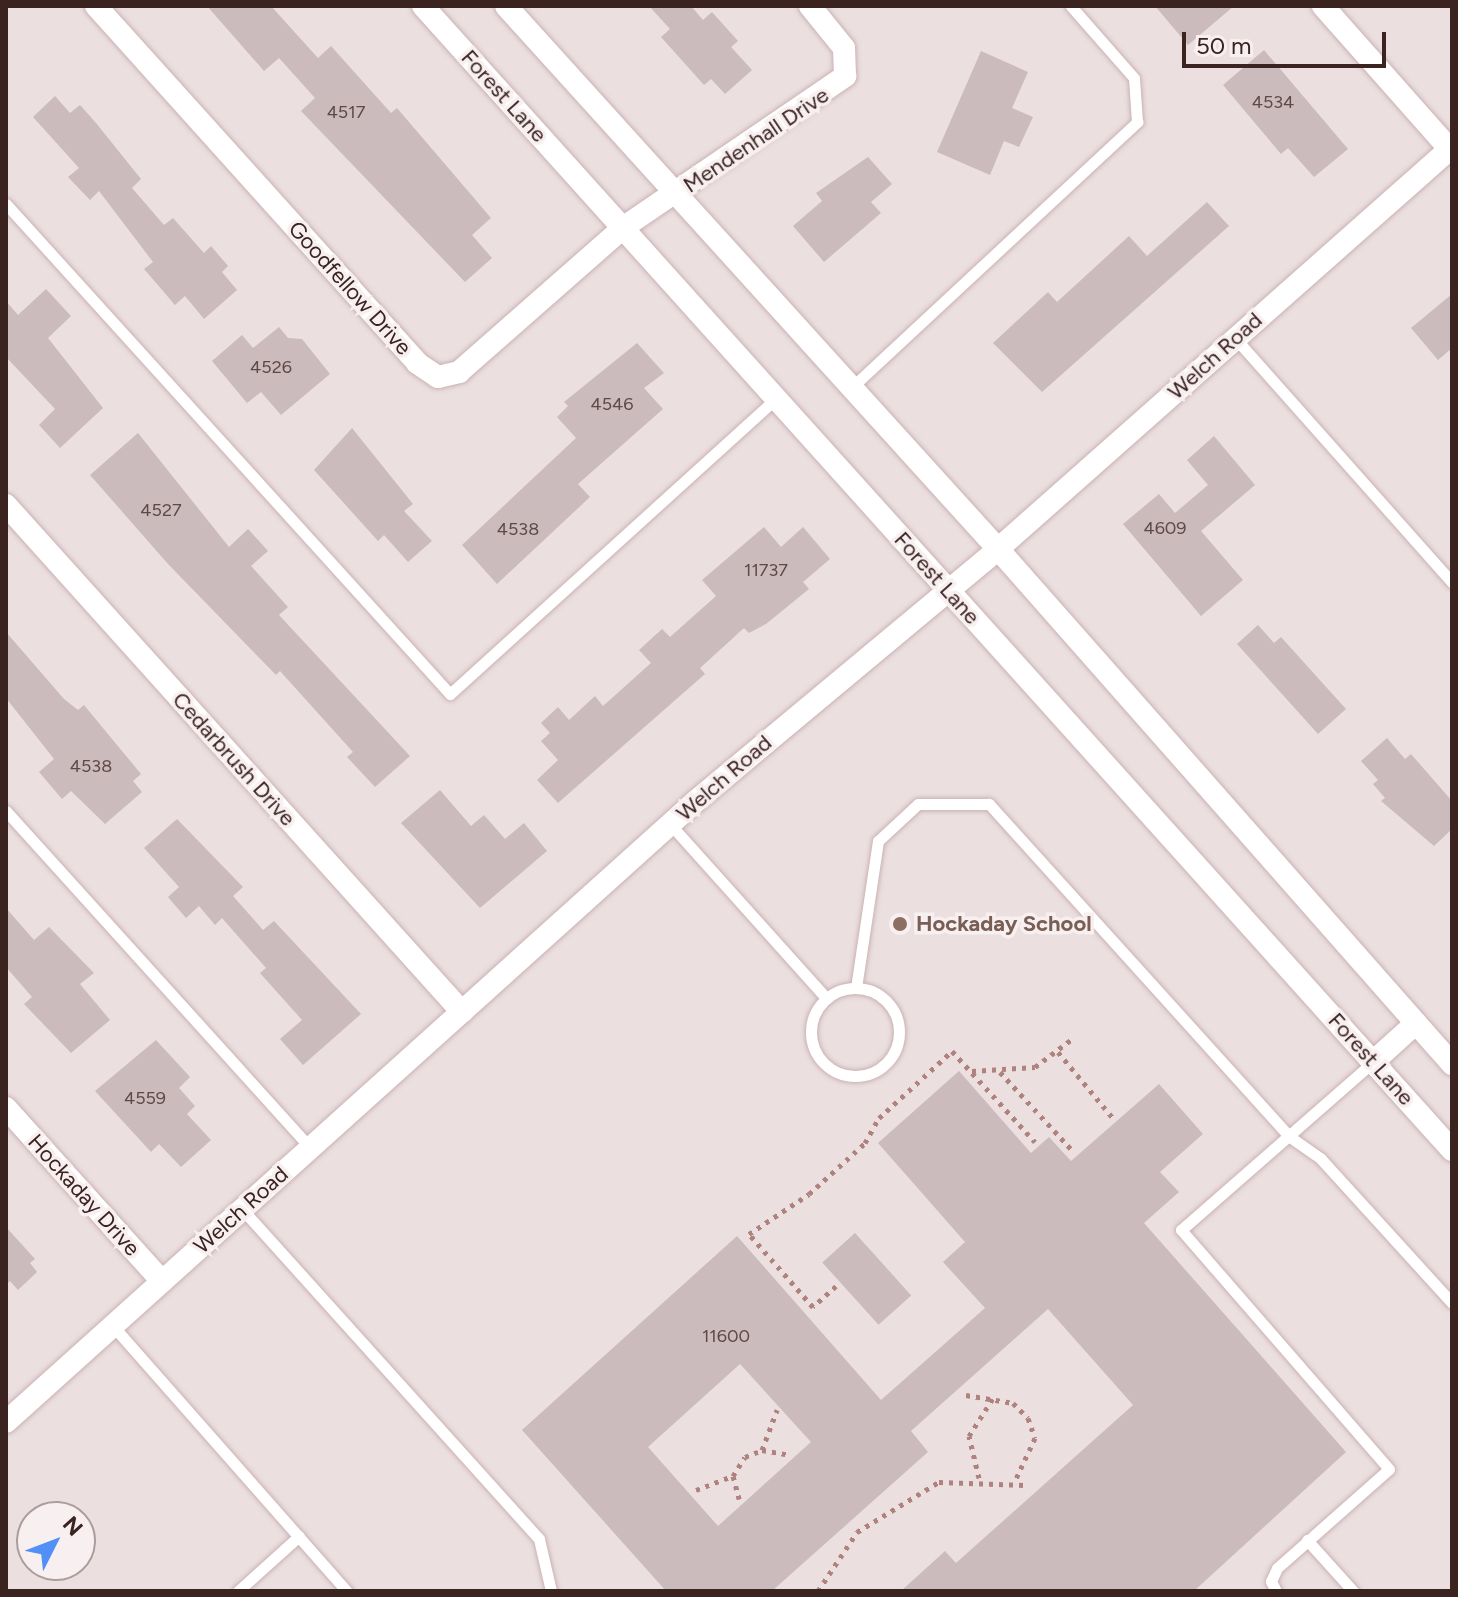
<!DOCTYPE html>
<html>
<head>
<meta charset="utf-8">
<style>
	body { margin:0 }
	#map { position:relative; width:1458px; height:1597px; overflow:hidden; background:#ebdfe0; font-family:Figtree,sans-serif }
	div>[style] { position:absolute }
	.building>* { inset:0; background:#cbbbbc; transform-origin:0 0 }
	.path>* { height:5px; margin-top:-2.5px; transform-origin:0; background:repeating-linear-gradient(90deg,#af827e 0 4px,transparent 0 10px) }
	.roads { filter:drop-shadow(0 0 2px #cbb2b2) drop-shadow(0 0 2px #cbb2b2) }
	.service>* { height:11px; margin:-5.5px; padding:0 5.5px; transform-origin:5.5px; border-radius:5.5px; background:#fff }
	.service>.ring { margin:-5.5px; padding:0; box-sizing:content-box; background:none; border:11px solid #fff; border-radius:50% }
	.minor>* { height:22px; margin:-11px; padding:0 11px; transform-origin:11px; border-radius:11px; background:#fff }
	.tertiary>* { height:22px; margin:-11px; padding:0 11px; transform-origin:11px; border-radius:11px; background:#fff }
	.secondary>* { height:22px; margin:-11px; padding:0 11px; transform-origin:11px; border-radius:11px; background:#fff }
	.dots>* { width:22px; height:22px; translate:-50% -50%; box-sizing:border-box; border:4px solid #f7eff0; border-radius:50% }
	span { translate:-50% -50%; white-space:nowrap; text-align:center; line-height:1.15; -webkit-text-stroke:7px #f7eff0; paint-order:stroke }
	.number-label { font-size:18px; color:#5f4947 }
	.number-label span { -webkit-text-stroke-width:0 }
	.street-label { font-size:22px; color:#3b2320 }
	.education-label { font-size:22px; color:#785e54; font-weight:700 }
	.left { translate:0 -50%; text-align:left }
	.frame { position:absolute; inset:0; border:8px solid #3b2320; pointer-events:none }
	.north { position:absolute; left:16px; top:1501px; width:80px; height:80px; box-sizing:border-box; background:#f7eff0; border:2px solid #ac9d9d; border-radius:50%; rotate:48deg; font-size:22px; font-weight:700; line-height:32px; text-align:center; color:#3b2320 }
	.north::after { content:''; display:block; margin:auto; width:28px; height:36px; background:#528ff6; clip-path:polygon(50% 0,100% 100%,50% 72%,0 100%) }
	.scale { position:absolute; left:1182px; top:32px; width:204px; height:36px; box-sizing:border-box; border:4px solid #3b2320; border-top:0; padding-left:10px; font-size:24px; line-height:28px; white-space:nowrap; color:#3b2320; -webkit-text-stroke:6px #f7eff0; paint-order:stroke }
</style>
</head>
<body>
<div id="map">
	<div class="building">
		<div style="clip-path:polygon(207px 6px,271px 6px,318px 58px,331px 46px,391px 113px,397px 108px,491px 218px,472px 235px,492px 258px,465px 282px,301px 111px,315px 98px,279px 58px,264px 71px)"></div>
		<div style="clip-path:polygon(649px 6px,691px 6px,703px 20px,712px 12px,738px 41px,731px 47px,752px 70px,725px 94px,711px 79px,704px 85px,661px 37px,670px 29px)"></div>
		<div style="clip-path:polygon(1155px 6px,1234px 6px,1188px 45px)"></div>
		<div style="clip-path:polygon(1264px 50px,1348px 149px,1314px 177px,1288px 148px,1281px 154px,1223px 85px)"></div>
		<div style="clip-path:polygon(981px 51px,1028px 72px,1012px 108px,1033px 117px,1019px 147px,1004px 141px,990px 175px,937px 152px)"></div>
		<div style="clip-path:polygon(55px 96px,70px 113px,80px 105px,96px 123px,141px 179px,132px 188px,164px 225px,173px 218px,204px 253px,211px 246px,228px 266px,222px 272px,237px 290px,204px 319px,185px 296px,175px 305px,144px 269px,153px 262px,99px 191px,90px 200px,68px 177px,79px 168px,33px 117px)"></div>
		<div style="clip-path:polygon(868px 157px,892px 184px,871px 202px,881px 213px,824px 262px,793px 226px,822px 201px,816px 193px)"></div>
		<div style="clip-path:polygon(1207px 202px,1229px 226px,1042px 392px,993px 343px,1048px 292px,1057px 302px,1129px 236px,1147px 256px)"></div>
		<div style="clip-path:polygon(46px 289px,71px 316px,48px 338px,103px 408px,60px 448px,39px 425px,55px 409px,6px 357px,6px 301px,18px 315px)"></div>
		<div style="clip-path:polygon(1452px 294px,1452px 348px,1438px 360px,1411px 328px)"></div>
		<div style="clip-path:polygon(279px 327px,288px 338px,302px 339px,330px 374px,281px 415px,261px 392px,247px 403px,212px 361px,242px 335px,253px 348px)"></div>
		<div style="clip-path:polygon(637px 343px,664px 373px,644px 388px,663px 409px,578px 484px,590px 497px,497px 584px,462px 545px,576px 438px,557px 417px,568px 406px,564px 402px)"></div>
		<div style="clip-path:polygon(352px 428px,413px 504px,404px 511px,432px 541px,408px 562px,384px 535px,378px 541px,314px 470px)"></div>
		<div style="clip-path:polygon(138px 433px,229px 547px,248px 529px,268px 551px,251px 566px,288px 607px,279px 615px,410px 756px,375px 787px,347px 757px,353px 752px,280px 671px,276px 675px,168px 564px,90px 475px)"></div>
		<div style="clip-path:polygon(1214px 436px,1255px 485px,1201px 531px,1243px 580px,1201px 616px,1123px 524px,1159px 494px,1175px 513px,1208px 485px,1187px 460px)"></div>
		<div style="clip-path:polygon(764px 527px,781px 547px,803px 527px,830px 559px,803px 582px,809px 589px,766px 624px,749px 633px,744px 628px,700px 668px,705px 674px,558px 803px,537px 780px,558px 760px,541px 741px,550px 733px,541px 723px,558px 707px,569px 720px,595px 696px,603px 706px,651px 663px,639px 650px,662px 629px,670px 637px,716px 596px,702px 580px)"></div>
		<div style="clip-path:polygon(1258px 625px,1274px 643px,1281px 637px,1346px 709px,1318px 734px,1237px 644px)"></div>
		<div style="clip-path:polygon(6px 632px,64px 699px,78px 710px,84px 705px,141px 774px,133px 781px,142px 792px,105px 824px,71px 791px,62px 799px,39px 772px,54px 759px,6px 698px)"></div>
		<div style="clip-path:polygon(1387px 738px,1405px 759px,1411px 754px,1452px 801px,1452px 829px,1434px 846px,1381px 801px,1385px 798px,1373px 784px,1378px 780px,1361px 761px)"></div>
		<div style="clip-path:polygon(440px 790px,471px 826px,484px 815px,505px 839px,524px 823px,547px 851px,480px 908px,401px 823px)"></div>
		<div style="clip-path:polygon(177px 819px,243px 887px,233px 896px,263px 930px,274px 921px,361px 1014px,303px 1065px,280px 1039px,302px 1020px,260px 973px,266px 968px,222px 918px,215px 925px,199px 906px,186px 918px,168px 897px,179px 887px,144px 848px)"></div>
		<div style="clip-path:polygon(6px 908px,34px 940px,49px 927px,94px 973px,80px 984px,110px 1020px,71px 1053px,24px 1004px,32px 997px,6px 967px)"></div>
		<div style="clip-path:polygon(156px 1040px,190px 1077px,179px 1088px,195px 1106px,187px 1114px,211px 1140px,181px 1167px,159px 1144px,151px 1152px,95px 1091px)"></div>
		<div style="clip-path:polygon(evenodd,959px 1071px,1031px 1153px,1049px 1137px,1071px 1161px,1159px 1084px,1203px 1134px,1160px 1172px,1179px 1192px,1144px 1223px,1346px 1452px,1194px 1591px,901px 1591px,945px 1551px,956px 1563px,1133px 1405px,1048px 1309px,911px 1431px,928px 1452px,772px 1591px,666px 1591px,522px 1430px,737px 1236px,881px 1400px,985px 1308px,943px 1262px,965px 1242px,878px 1143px,959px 1071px,740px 1364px,811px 1442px,718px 1526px,648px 1447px,740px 1364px)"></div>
		<div style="clip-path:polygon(6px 1227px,35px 1259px,30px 1263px,37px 1272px,18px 1290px,10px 1281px,6px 1285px)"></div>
		<div style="left:855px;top:1233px;width:84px;height:44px;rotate:48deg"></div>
	</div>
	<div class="path">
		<div style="left:1058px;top:1052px;width:86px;rotate:50.2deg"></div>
		<div style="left:972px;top:1071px;width:63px;rotate:-3.6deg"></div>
		<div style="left:1035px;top:1067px;width:46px;rotate:-37.1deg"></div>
		<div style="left:1000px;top:1072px;width:108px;rotate:47.3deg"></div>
		<div style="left:836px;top:1286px;width:31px;rotate:138deg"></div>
		<div style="left:813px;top:1307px;width:97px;rotate:-131.2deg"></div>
		<div style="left:749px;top:1234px;width:72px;rotate:-33.7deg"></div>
		<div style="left:809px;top:1194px;width:76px;rotate:-42.3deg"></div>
		<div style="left:865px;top:1143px;width:29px;rotate:-61deg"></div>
		<div style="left:879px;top:1118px;width:99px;rotate:-42.5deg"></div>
		<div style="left:952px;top:1051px;width:123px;rotate:47.6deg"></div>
		<div style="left:966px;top:1395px;width:48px;rotate:9.7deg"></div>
		<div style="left:1013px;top:1403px;width:21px;rotate:45deg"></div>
		<div style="left:1028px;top:1418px;width:21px;rotate:71deg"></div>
		<div style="left:1035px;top:1438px;width:50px;rotate:115deg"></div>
		<div style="left:762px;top:1450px;width:28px;rotate:10deg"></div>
		<div style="left:733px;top:1476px;width:24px;rotate:75deg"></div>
		<div style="left:979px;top:1478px;width:43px;rotate:-103.4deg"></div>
		<div style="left:969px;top:1436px;width:45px;rotate:-57.7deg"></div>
		<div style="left:696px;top:1490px;width:40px;rotate:-21deg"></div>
		<div style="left:733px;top:1476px;width:22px;rotate:-58deg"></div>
		<div style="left:745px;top:1457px;width:18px;rotate:-22deg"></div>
		<div style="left:762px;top:1450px;width:43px;rotate:-69.4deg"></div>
		<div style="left:818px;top:1591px;width:71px;rotate:-56.5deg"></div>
		<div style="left:857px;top:1532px;width:96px;rotate:-31.4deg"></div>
		<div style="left:939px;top:1482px;width:86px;rotate:2deg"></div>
	</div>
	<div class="roads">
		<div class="service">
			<div style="left:6px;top:204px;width:661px;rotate:47.82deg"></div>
			<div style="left:450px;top:694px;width:442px;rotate:-42.2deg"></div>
			<div style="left:1235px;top:338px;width:327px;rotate:48.4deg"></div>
			<div style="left:851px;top:388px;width:391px;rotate:-42.9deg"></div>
			<div style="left:1137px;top:122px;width:44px;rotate:-93.9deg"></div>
			<div style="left:1134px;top:78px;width:96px;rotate:-131.2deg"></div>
			<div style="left:6px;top:811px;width:454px;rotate:47.9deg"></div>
			<div style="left:670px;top:824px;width:234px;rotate:48.1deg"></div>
			<div class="ring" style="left:811px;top:988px;width:77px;height:77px"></div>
			<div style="left:856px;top:988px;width:149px;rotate:-81.5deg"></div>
			<div style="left:878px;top:841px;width:54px;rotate:-42.8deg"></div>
			<div style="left:918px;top:804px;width:71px"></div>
			<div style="left:989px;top:804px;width:449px;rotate:47.9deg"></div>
			<div style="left:1290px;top:1137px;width:38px;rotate:35deg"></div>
			<div style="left:1321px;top:1159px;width:195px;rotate:47.7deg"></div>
			<div style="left:242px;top:1209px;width:444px;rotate:48deg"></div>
			<div style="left:539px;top:1539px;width:53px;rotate:77deg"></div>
			<div style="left:113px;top:1326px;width:354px;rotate:48.6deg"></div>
			<div style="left:1307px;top:1540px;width:69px;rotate:48deg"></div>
			<div style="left:238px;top:1591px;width:82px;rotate:-42deg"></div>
			<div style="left:1276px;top:1591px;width:11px;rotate:-117deg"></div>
			<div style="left:1271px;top:1581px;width:14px;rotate:-65deg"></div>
			<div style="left:1277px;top:1568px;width:149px;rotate:-41.5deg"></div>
			<div style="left:1389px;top:1469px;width:317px;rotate:-131deg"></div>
			<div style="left:1181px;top:1230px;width:255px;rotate:-41.2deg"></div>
		</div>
		<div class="minor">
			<div style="left:96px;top:6px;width:480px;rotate:48deg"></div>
			<div style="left:417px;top:363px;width:25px;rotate:34deg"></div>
			<div style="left:438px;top:377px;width:22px;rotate:-13deg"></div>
			<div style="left:459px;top:372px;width:220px;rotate:-41.3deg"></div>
			<div style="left:624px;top:227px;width:268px;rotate:-34.3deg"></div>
			<div style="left:845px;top:76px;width:28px;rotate:-92deg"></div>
			<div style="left:844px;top:48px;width:54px;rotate:-129deg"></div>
			<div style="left:1323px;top:6px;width:195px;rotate:48.5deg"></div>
			<div style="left:6px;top:505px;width:682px;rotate:48.03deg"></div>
			<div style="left:6px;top:1108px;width:233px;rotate:48deg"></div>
		</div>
		<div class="tertiary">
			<div style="left:6px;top:1422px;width:928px;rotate:-41.99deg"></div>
			<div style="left:696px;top:801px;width:393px;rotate:-39.8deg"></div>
			<div style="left:998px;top:549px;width:606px;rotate:-41.52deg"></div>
		</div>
		<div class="secondary">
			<div style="left:423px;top:6px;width:1539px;rotate:48.03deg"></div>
			<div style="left:506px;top:6px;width:733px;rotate:47.82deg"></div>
			<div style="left:998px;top:549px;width:687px;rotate:48.6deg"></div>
			<div style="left:1373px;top:1062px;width:58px;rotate:-42.2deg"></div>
		</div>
	</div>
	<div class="dots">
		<div style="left:900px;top:924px;background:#8d6e63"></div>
	</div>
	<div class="number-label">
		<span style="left:1273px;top:102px">4534</span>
		<span style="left:346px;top:112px">4517</span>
		<span style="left:271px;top:367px">4526</span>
		<span style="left:612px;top:404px">4546</span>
		<span style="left:161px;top:510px">4527</span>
		<span style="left:1165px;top:528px">4609</span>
		<span style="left:518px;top:529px">4538</span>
		<span style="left:766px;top:570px">11737</span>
		<span style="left:91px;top:766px">4538</span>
		<span style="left:145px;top:1098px">4559</span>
		<span style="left:726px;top:1336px">11600</span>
	</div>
	<div class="street-label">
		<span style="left:504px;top:96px;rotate:48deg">Forest Lane</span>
		<span style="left:756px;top:140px;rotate:-34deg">Mendenhall Drive</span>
		<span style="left:350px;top:288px;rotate:48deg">Goodfellow Drive</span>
		<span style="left:1215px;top:356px;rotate:-42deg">Welch Road</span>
		<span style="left:937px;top:578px;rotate:48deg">Forest Lane</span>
		<span style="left:234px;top:759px;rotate:48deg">Cedarbrush Drive</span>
		<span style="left:724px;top:778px;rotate:-41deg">Welch Road</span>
		<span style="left:1371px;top:1059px;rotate:48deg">Forest Lane</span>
		<span style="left:84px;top:1195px;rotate:48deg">Hockaday Drive</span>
		<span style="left:241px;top:1210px;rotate:-42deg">Welch Road</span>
	</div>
	<div class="education-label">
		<span class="left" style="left:916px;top:924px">Hockaday School</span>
	</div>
	<div class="frame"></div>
	<div class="north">N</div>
	<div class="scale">50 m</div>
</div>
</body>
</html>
